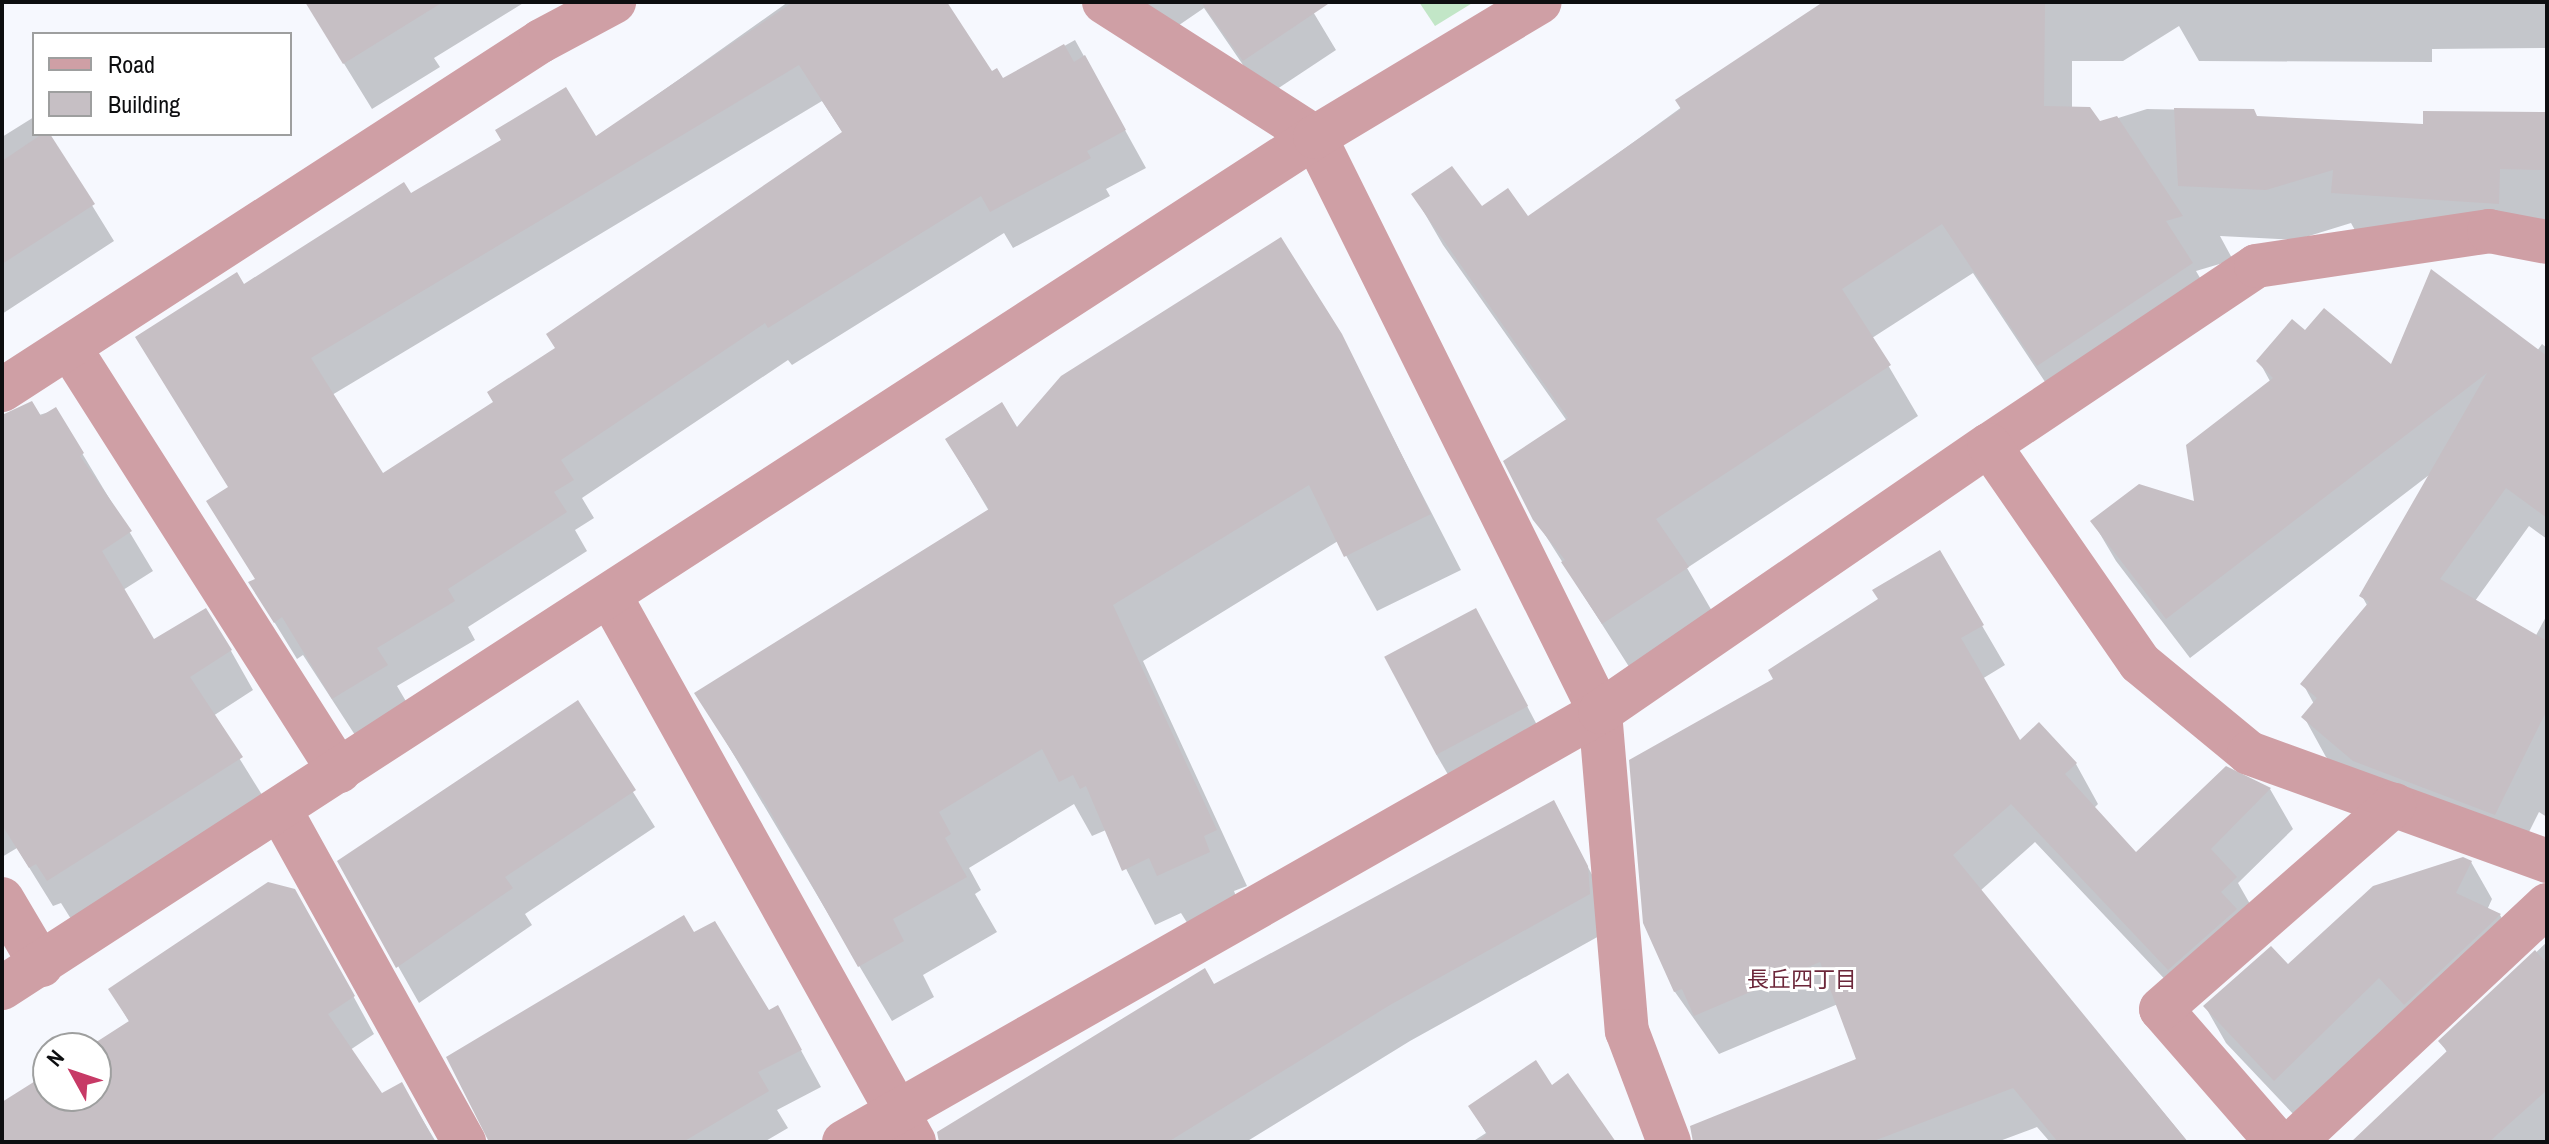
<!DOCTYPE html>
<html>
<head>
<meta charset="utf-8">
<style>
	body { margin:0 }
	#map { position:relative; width:2549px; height:1144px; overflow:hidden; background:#f6f8fe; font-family:"Archivo Narrow","Noto Sans JP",sans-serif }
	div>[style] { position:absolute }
	.green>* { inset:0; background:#c2e6c7 }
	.shadow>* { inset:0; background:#0003 }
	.building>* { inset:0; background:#c6bfc4; transform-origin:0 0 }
	.minor>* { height:44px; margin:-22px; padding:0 22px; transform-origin:22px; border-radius:22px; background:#cf9fa5 }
	.tertiary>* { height:44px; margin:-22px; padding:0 22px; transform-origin:22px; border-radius:22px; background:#cf9fa5 }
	span { translate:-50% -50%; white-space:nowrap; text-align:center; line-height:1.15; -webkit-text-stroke:6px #fff; paint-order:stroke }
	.neighbourhood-label { font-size:22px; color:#6c273a }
	.frame { position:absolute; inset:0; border:4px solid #0d0e10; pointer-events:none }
	.legend { position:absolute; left:32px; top:32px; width:260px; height:104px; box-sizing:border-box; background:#fff; border:2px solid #9e9f9f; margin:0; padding:10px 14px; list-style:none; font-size:24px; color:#0d0e10 }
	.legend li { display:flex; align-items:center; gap:16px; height:40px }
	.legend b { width:40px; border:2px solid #9e9f9f }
	.north { position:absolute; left:32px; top:1032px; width:80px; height:80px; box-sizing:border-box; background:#fff; border:2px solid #9e9f9f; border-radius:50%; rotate:310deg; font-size:22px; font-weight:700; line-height:32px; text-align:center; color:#0d0e10 }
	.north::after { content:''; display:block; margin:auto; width:28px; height:36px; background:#c73a66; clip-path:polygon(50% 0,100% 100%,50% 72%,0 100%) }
</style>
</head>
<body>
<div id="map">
	<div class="green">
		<div style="clip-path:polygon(1419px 2px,1474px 2px,1435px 26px)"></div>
	</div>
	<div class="shadow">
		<div style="clip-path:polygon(306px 2px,525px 2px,434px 58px,440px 67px,372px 109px)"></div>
		<div style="clip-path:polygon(evenodd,788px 2px,945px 2px,991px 73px,1002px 81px,1075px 40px,1146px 168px,1106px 189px,1110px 196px,1013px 248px,1004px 233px,792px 365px,788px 360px,582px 498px,594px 518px,575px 530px,587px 551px,468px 627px,475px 640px,397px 686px,407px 703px,355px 735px,303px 655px,297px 659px,273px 620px,229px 489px,243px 286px,410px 196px,595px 139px,788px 2px,822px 101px,843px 133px,557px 349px,496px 402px,383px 476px,332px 395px,822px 101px)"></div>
		<div style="clip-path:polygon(1125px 2px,1323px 2px,1312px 10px,1336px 50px,1265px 97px,1204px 8px,1166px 34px)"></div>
		<div style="clip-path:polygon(1826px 2px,2547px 2px,2547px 48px,2432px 49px,2432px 62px,2199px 61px,2179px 26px,2123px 61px,2072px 61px,2072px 109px,2099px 124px,2147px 109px,2253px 111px,2257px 118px,2425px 126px,2547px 114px,2547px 254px,2362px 243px,2351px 223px,2296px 240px,2220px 236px,2233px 260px,2196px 271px,2221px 314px,2067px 415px,1973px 273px,1872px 338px,1918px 416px,1687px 568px,1716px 618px,1633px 673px,1535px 519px,1567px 421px,1443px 245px,1414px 195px,1528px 219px)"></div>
		<div style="clip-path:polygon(34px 117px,34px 134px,48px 134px,114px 241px,2px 314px,2px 137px)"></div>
		<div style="clip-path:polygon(2305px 333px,2392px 368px,2537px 351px,2542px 344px,2547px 348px,2547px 539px,2529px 526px,2475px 601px,2535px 637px,2547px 615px,2547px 817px,2539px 812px,2518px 854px,2378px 800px,2326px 757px,2304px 717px,2314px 704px,2303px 684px,2368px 607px,2362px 596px,2433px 472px,2190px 658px,2116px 561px,2093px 522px,2196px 504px,2271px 383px,2259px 361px)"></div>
		<div style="clip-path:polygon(1340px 335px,1461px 570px,1377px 611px,1338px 541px,1143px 661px,1247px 886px,1234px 891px,1240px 907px,1191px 929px,1181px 913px,1155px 925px,1106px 830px,1092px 836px,1074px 804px,969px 868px,981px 890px,975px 894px,997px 932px,923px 975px,934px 997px,892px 1021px,697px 693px,989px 511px,947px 440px,1017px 431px)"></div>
		<div style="clip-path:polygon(56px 410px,153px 571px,123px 590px,153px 641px,231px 651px,253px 690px,213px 716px,264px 798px,71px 919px,61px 903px,53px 906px,17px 848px,2px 857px,2px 426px)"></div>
		<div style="clip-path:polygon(1939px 552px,2005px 665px,1982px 679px,2019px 743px,2076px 764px,2098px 804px,2094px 808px,2136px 855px,2226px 769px,2270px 789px,2293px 829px,2238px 883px,2258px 918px,2192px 1008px,2035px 842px,1980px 891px,2188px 1142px,2050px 1142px,2037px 1127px,1997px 1142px,1728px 1142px,1859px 1060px,1838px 1004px,1719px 1054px,1675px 992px,1645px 923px,1775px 680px)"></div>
		<div style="clip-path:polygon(1496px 647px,1547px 744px,1457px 790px,1436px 754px)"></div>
		<div style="clip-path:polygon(577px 703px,655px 827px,525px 914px,532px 925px,419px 1003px,339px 862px)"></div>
		<div style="clip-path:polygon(1553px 803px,1608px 904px,1610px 930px,1410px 1041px,1246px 1142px,973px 1142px,1214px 987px)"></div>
		<div style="clip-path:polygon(2471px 862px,2492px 899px,2487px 910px,2500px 915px,2521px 952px,2296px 1117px,2226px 1043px,2205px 1006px,2288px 967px)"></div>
		<div style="clip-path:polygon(316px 928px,374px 1034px,350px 1050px,382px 1095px,401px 1084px,436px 1142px,2px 1142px,2px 1105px,48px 1075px,48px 1096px,96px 1096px,96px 1048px,91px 1048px,130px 1023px,110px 989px)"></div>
		<div style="clip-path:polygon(693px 934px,798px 1045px,821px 1087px,777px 1110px,788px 1128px,764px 1142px,491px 1142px)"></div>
		<div style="clip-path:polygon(2547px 942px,2547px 1142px,2354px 1142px,2448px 1054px,2441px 1042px)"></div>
		<div style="clip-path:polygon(1551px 1088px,1612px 1142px,1472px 1142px,1486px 1133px,1471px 1107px)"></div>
	</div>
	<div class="building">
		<div style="clip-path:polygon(305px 2px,443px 2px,343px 64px)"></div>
		<div style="clip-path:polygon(evenodd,793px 2px,947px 2px,992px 71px,997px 68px,1003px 78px,1064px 44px,1074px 62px,1085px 55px,1126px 130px,1087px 151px,1091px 158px,990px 212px,981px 196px,768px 328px,765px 323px,561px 460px,574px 480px,554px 492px,567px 512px,448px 589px,455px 601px,377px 648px,388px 665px,332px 699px,282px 617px,274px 623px,248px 582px,255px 579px,206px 501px,228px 487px,135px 337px,237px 272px,244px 284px,404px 182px,411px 193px,501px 140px,495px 130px,566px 87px,596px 136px,793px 2px,799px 65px,842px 132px,546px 334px,555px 348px,487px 392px,493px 402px,383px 473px,311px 358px,799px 65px)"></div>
		<div style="clip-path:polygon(1201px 2px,1331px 2px,1243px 61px)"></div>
		<div style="clip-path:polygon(1823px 2px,2045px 2px,2044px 106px,2090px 107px,2100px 121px,2117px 116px,2183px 216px,2166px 221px,2193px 263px,2037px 366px,1942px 224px,1842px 289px,1891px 365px,1656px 519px,1689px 567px,1602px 624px,1561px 562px,1565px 560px,1533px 520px,1503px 461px,1568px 418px,1411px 194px,1452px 166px,1482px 206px,1508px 188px,1528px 216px,1681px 109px,1675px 100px)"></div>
		<div style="clip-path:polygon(2174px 108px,2254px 109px,2257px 116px,2423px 124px,2423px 111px,2547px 112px,2547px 170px,2500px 169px,2499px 204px,2331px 193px,2333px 170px,2266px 190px,2178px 186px)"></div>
		<div style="clip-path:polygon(42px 134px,50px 134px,95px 204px,2px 264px,2px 161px)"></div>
		<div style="clip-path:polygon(1281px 237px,1342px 334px,1431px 514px,1344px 557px,1309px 485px,1113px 605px,1217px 830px,1204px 836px,1210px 852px,1157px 876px,1149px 858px,1122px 871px,1086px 786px,1080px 789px,1073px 775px,1059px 782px,1042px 749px,939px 812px,951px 834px,945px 838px,967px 877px,893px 919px,904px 941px,858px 967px,767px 806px,694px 693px,989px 509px,945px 439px,1002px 402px,1017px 427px,1061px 376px)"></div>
		<div style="clip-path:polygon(2431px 269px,2547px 356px,2547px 518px,2506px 488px,2440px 579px,2547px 641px,2547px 710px,2495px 815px,2353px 761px,2301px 717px,2317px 698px,2300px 684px,2369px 602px,2359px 596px,2487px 373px,2166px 619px,2090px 521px,2139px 484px,2194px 501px,2186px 445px,2273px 378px,2256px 361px,2292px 319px,2305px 330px,2324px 308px,2391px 364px)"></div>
		<div style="clip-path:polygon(32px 401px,41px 416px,56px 407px,84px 453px,80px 456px,132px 531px,102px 551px,154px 639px,206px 608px,232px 650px,190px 677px,243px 757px,47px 881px,36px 864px,29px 868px,2px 825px,2px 415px)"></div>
		<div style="clip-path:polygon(1940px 550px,1984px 625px,1961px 638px,2020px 740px,2039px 722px,2077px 763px,2065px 774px,2136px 852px,2226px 766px,2271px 788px,2211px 849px,2237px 877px,2221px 892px,2237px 909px,2168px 970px,2011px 804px,1953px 855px,2188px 1142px,2058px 1142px,2013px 1088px,1871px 1142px,1693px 1142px,1690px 1126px,1856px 1059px,1820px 962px,1694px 1016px,1682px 989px,1674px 992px,1643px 923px,1629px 760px,1773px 679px,1768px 670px,1878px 599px,1872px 590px)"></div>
		<div style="left:1476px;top:608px;width:111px;height:104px;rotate:62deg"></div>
		<div style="clip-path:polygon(578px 700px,636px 790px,505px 877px,513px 888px,396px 968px,337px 861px)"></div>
		<div style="clip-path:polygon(1554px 800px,1588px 866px,1590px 894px,1390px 1005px,1168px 1142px,939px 1142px,937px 1132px,1205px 968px,1214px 984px)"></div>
		<div style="clip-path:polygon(2463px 857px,2472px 861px,2456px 893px,2501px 914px,2404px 1005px,2379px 978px,2274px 1081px,2203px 1006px,2271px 946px,2288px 964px,2373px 886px)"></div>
		<div style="clip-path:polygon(268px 882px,295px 889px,355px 996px,328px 1014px,382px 1093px,402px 1082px,435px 1142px,2px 1142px,2px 1102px,48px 1073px,48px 1096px,96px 1096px,96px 1048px,87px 1048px,129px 1021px,108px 989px)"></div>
		<div style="clip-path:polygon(684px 915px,694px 932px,715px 921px,769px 1010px,778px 1005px,802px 1050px,758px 1072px,769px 1091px,683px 1142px,489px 1142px,446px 1057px)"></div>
		<div style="clip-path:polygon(2535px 950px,2547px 964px,2547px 1090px,2489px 1142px,2351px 1142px,2447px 1051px,2438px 1041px)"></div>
		<div style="clip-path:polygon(1536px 1060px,1552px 1085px,1568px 1073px,1616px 1142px,1477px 1142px,1487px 1134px,1468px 1106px)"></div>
	</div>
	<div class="minor">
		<div style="left:1104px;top:2px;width:250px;rotate:32.6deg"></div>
		<div style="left:1315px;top:137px;width:642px;rotate:63.63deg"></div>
		<div style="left:1600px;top:712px;width:320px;rotate:85.2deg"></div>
		<div style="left:1627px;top:1031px;width:119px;rotate:69.3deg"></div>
		<div style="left:69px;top:347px;width:503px;rotate:57.51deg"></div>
		<div style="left:2px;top:390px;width:642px;rotate:-32.92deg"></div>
		<div style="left:541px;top:41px;width:83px;rotate:-28.1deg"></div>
		<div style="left:1989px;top:445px;width:321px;rotate:-33.8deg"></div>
		<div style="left:2256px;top:266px;width:236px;rotate:-8.5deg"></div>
		<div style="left:2489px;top:231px;width:59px;rotate:10.7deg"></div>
		<div style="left:610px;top:596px;width:625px;rotate:60.89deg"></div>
		<div style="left:280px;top:810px;width:380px;rotate:61deg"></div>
		<div style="left:2px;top:899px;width:77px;rotate:59.4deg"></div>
		<div style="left:844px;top:1142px;width:870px;rotate:-29.63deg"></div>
		<div style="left:1600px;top:712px;width:472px;rotate:-34.5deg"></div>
		<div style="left:1989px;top:445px;width:265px;rotate:55.3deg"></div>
		<div style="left:2140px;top:663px;width:141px;rotate:39.5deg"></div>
		<div style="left:2249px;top:753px;width:317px;rotate:19.9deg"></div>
		<div style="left:2277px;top:1142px;width:176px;rotate:-131.1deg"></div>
		<div style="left:2161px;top:1009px;width:310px;rotate:-41.2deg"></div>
		<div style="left:2294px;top:1142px;width:347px;rotate:-43.1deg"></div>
	</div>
	<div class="tertiary">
		<div style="left:2px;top:988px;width:1565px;rotate:-32.95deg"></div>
		<div style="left:1315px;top:137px;width:262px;rotate:-31deg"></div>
	</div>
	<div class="neighbourhood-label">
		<span style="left:1802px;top:980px">長丘四丁目</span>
	</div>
	<div class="frame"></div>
	<ul class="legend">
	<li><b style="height:10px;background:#cf9fa5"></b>Road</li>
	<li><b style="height:22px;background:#c6bfc4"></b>Building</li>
	</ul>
	<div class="north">N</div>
</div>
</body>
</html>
